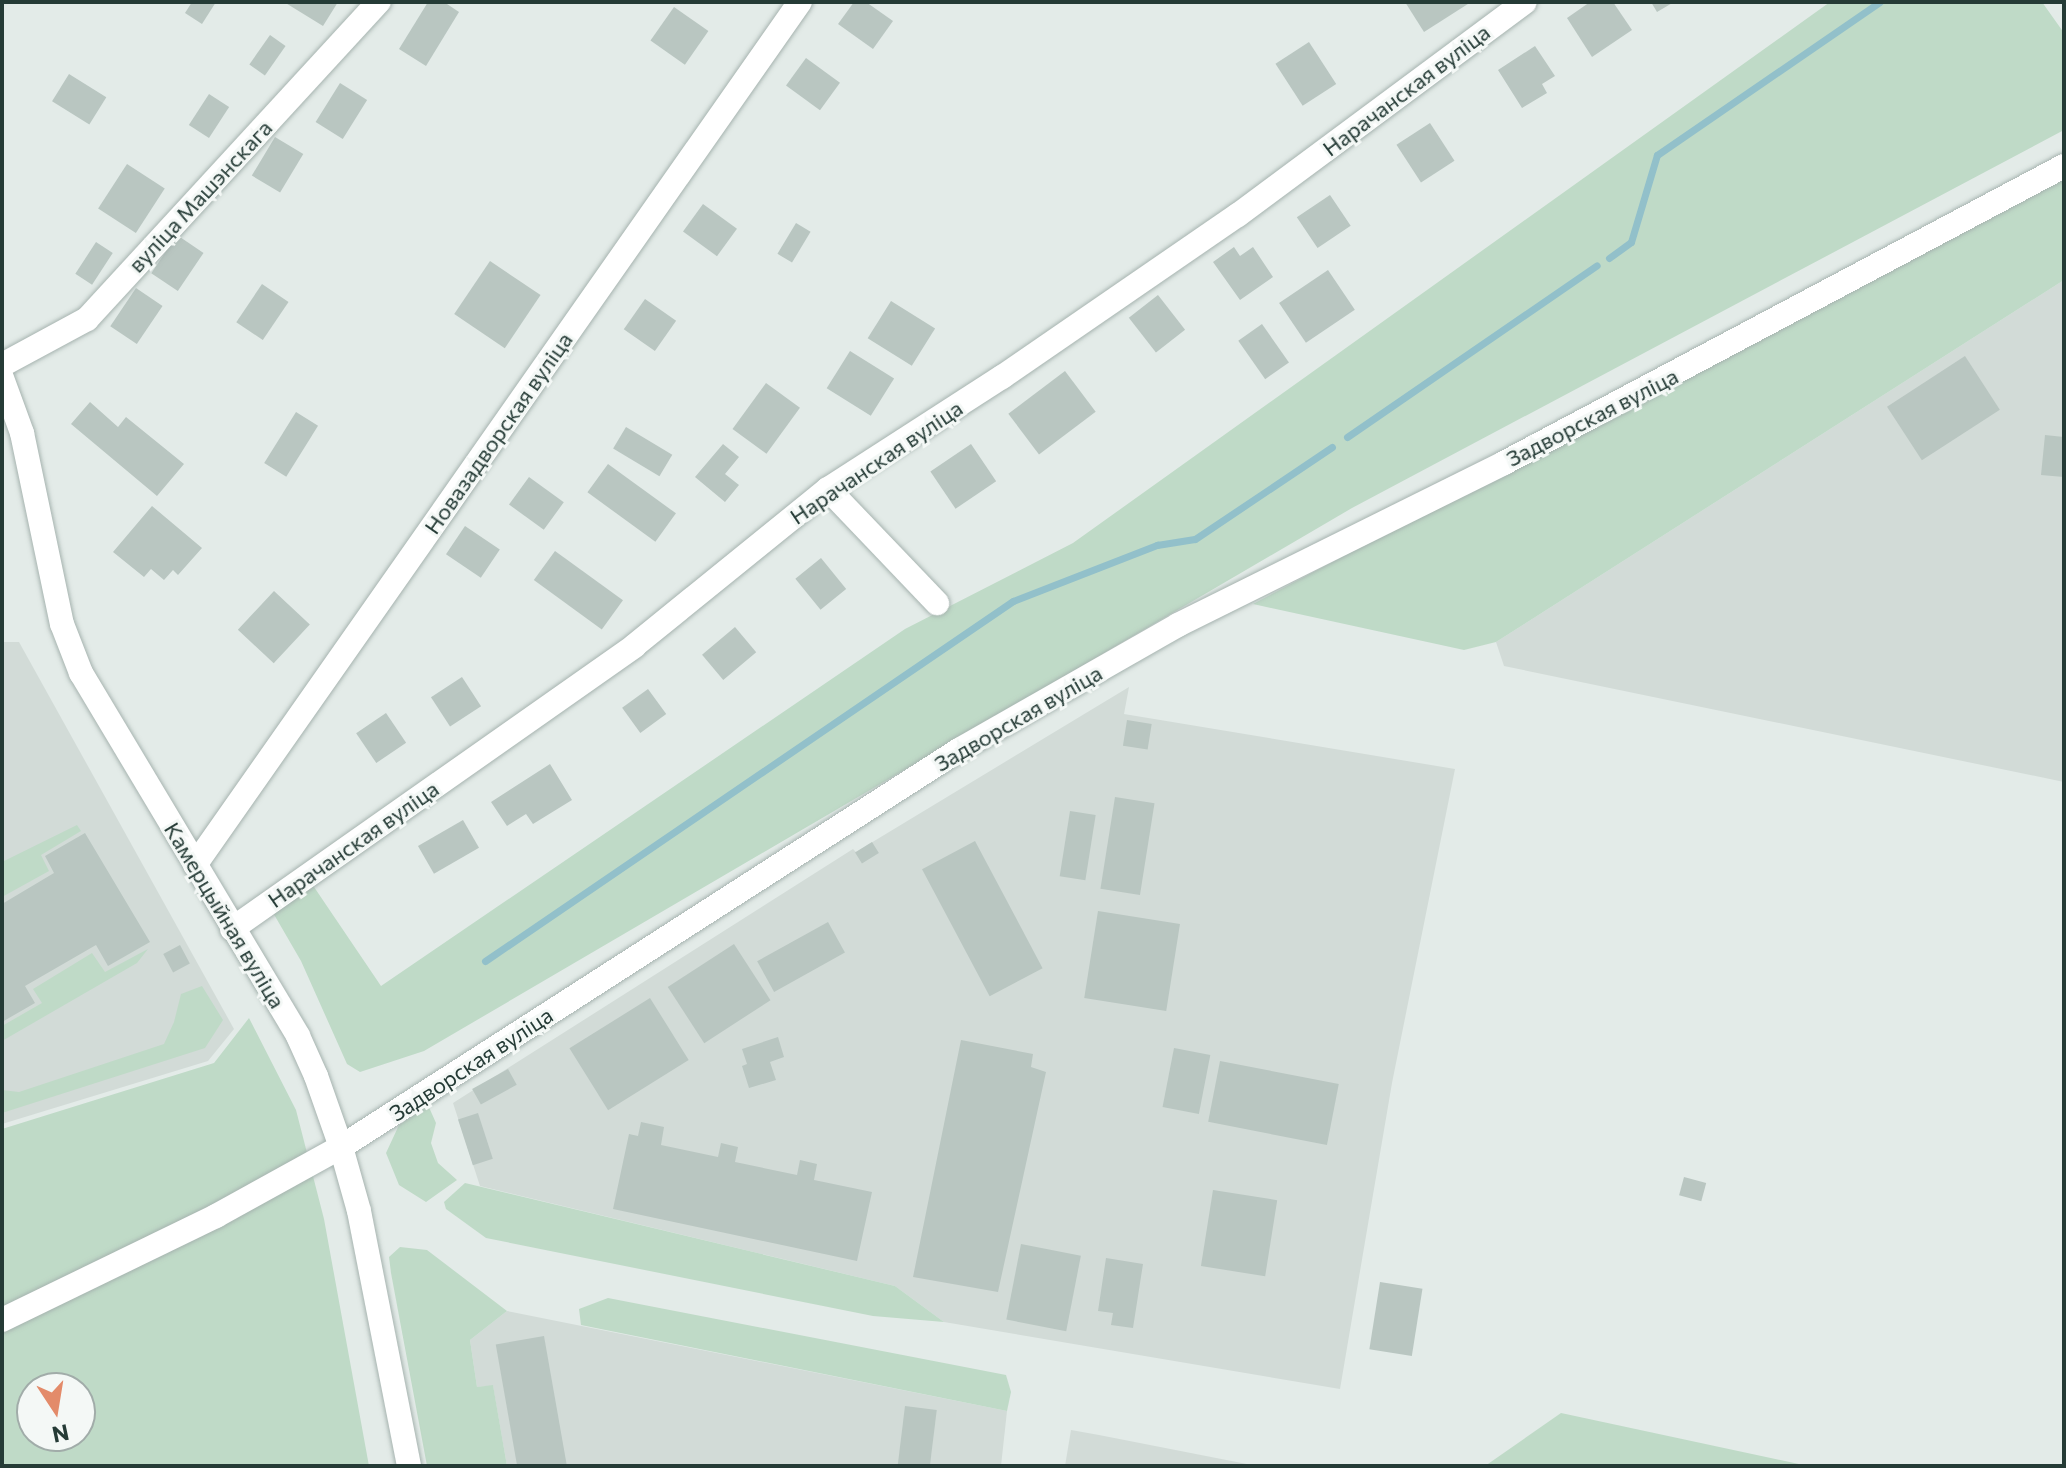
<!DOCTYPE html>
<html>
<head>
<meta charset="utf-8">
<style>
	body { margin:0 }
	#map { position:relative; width:2066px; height:1468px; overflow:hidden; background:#e3ebe8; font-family:Commissioner,sans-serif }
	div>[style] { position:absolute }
	.built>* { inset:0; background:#d2dbd7 }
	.green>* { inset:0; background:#bfdac7 }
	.stream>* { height:7px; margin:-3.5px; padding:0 3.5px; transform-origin:3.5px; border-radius:3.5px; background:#92c0ca }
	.building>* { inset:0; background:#b9c6c1; transform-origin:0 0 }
	.roads { filter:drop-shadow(0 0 2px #a6b3af) drop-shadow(0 0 2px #a6b3af) }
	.street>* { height:24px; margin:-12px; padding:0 12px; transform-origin:12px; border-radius:12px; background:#fff }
	.secondary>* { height:24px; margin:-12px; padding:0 12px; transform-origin:12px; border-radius:12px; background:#fff }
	span { translate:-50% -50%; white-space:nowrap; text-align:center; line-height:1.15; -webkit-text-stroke:6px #f4f8f6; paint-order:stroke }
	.street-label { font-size:22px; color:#253b36 }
	.frame { position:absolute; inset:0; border:4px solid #253b36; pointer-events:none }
	.north { position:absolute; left:16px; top:1372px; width:80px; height:80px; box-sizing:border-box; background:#f4f8f6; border:2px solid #a1aca9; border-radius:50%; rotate:168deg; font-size:22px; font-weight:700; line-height:32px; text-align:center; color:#253b36 }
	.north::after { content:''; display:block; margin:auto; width:28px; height:36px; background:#e38b6a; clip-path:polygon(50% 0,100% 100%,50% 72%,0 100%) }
</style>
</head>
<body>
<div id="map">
	<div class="built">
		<div style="clip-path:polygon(2064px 280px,2064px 782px,1504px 666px,1496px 642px)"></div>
		<div style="clip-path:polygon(2px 642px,19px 642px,234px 1029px,208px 1061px,2px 1124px)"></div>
		<div style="clip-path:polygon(1129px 687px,1124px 714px,1455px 769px,1392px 1083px,1340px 1389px,944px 1322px,895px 1286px,480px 1186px,453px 1103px,853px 849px,856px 852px)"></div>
		<div style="clip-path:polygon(507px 1311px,1007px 1411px,1001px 1466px,507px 1466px,493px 1386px,477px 1387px,470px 1340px)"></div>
		<div style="clip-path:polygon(1071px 1430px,1099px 1435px,1257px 1466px,1065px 1466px)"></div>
	</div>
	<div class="green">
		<div style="clip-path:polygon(1830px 2px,2042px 2px,2064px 33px,2064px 130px,1352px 508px,424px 1051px,360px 1072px,347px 1064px,301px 961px,272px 911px,312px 884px,381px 986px,905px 629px,1073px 543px)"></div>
		<div style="clip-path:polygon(2064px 175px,2064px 280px,1496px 642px,1464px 650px,1253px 604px)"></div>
		<div style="clip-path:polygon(77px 825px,81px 831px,41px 855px,49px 871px,2px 897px,2px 862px)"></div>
		<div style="clip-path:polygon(148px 949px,137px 963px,2px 1041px,2px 1026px,42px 1003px,33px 989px,92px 953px,105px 972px)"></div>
		<div style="clip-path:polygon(202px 986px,223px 1020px,205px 1048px,2px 1113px,2px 1090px,19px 1092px,164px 1044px,174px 1022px,181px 994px)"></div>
		<div style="clip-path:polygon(evenodd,249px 1018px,296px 1110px,324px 1219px,369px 1466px,2px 1466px,2px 1129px,214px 1063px,249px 1018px,32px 1388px,80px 1388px,80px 1436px,32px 1436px,32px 1388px)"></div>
		<div style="clip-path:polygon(428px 1105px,436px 1123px,431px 1143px,438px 1163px,457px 1180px,426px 1202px,399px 1185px,386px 1153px,399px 1125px)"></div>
		<div style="clip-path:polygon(465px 1183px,895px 1286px,944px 1322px,873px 1316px,486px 1238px,446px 1209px,444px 1202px)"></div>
		<div style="clip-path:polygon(400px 1247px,427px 1250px,507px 1311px,470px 1340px,477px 1387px,493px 1385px,507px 1466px,427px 1466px,391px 1273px,389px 1257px)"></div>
		<div style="clip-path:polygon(608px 1298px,1006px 1375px,1011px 1392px,1007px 1411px,581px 1325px,579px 1309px)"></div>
		<div style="clip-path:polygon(1561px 1413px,1808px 1466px,1485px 1466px)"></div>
	</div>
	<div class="stream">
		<div style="left:1609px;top:258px;width:27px;rotate:-36deg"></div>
		<div style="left:1631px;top:242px;width:91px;rotate:-73.4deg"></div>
		<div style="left:1657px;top:155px;width:270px;rotate:-34.5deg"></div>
		<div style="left:1347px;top:437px;width:303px;rotate:-34.5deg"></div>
		<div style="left:485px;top:961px;width:639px;rotate:-34.29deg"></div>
		<div style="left:1013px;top:601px;width:155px;rotate:-21.3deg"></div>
		<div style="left:1157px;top:545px;width:38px;rotate:-9deg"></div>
		<div style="left:1195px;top:539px;width:165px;rotate:-33.9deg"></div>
	</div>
	<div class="building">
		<div style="clip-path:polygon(192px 2px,216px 2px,202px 24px,185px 13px)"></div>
		<div style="clip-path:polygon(284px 2px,338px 2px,323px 26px)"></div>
		<div style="clip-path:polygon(428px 2px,444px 2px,459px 12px,426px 66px,399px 49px)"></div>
		<div style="clip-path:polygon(854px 2px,866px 2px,893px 21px,873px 49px,838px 24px)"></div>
		<div style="clip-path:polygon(1405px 2px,1471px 2px,1424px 32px)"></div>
		<div style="clip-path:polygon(1590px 2px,1613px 2px,1632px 30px,1592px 57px,1567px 18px)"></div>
		<div style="clip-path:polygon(1651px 2px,1674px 2px,1657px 12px)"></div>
		<div style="left:674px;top:7px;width:42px;height:41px;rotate:35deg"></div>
		<div style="left:270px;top:35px;width:19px;height:36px;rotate:35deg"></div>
		<div style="left:1309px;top:42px;width:50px;height:40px;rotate:57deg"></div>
		<div style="clip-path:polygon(1535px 46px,1555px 76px,1542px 84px,1547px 93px,1522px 108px,1498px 70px)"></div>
		<div style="left:806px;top:58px;width:42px;height:34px;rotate:36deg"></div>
		<div style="left:69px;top:74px;width:44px;height:32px;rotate:32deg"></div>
		<div style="left:340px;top:83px;width:32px;height:46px;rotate:32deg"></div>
		<div style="left:209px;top:94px;width:24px;height:37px;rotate:33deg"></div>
		<div style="left:1430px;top:123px;width:45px;height:40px;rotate:57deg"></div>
		<div style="left:275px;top:137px;width:33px;height:45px;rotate:31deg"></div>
		<div style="left:127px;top:164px;width:45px;height:53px;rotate:33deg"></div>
		<div style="left:1330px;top:195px;width:37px;height:40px;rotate:56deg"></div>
		<div style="left:703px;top:204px;width:42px;height:34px;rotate:36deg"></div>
		<div style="left:796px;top:223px;width:17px;height:36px;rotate:31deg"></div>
		<div style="left:177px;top:235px;width:32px;height:46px;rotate:34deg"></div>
		<div style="left:96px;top:242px;width:20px;height:38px;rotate:33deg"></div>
		<div style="clip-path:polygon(1234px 247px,1240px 256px,1253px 247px,1273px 277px,1240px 300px,1213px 262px)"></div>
		<div style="left:490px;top:261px;width:61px;height:64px;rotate:34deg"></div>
		<div style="left:1328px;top:270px;width:48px;height:59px;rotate:56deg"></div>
		<div style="left:262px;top:284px;width:32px;height:46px;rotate:34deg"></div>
		<div style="left:136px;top:288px;width:32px;height:46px;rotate:34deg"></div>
		<div style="left:1158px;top:295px;width:44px;height:37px;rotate:52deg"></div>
		<div style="left:645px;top:299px;width:38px;height:37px;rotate:35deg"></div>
		<div style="left:891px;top:301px;width:52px;height:44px;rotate:32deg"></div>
		<div style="left:1262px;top:324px;width:47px;height:29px;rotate:55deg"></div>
		<div style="left:850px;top:351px;width:52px;height:44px;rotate:32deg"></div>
		<div style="left:1965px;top:356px;width:64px;height:93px;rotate:57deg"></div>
		<div style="left:1065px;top:371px;width:51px;height:71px;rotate:53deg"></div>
		<div style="left:766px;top:383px;width:42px;height:57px;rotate:36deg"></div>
		<div style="clip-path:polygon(90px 402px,118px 427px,126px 417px,184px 464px,157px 496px,71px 424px)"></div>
		<div style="left:296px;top:412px;width:26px;height:60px;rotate:32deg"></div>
		<div style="left:626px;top:427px;width:54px;height:25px;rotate:31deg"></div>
		<div style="clip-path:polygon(2045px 435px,2064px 437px,2064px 477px,2041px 475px)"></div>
		<div style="clip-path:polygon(723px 444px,739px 457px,725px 474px,739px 485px,725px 502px,695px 477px)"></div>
		<div style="left:971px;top:444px;width:45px;height:49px;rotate:56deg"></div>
		<div style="left:608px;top:464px;width:84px;height:35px;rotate:36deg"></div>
		<div style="left:529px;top:477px;width:43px;height:34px;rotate:36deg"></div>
		<div style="clip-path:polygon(152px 506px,202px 548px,178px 575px,173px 570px,164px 580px,151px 569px,144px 577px,113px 552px)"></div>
		<div style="left:465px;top:526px;width:42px;height:34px;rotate:34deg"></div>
		<div style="left:555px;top:551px;width:84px;height:36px;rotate:36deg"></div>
		<div style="left:821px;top:558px;width:40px;height:33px;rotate:51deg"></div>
		<div style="left:274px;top:591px;width:49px;height:53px;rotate:43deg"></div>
		<div style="left:735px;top:627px;width:33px;height:43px;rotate:50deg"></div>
		<div style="left:462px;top:677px;width:35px;height:37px;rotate:57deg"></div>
		<div style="left:648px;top:689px;width:31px;height:32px;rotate:54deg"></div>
		<div style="left:386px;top:713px;width:36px;height:36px;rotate:56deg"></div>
		<div style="left:1127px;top:720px;width:25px;height:26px;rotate:9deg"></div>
		<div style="clip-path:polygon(550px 764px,572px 800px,533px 824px,526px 814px,507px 826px,491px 802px)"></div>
		<div style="left:1115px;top:797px;width:40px;height:93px;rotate:9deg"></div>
		<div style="left:1070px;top:811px;width:26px;height:66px;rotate:9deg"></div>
		<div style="left:463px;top:820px;width:32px;height:52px;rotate:60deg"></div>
		<div style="clip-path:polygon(85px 833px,150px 942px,108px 966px,96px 945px,25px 986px,35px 1003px,2px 1022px,2px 904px,54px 873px,45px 856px)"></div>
		<div style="left:975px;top:841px;width:144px;height:60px;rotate:62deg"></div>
		<div style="left:872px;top:842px;width:13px;height:20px;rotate:58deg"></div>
		<div style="left:1098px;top:911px;width:83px;height:88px;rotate:9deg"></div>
		<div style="left:828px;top:922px;width:35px;height:81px;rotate:61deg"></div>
		<div style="left:734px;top:944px;width:67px;height:79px;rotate:57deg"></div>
		<div style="left:180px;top:945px;width:21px;height:19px;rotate:62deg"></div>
		<div style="left:650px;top:998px;width:73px;height:95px;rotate:58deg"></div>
		<div style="clip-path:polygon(778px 1037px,784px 1057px,770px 1062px,776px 1080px,749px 1088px,742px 1066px,747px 1064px,742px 1049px)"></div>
		<div style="clip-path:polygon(961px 1040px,1033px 1054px,1031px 1067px,1046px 1072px,998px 1292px,913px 1277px)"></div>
		<div style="left:1174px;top:1048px;width:37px;height:60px;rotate:11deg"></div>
		<div style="left:1220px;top:1061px;width:121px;height:62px;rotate:11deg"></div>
		<div style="left:508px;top:1069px;width:18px;height:41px;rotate:61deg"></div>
		<div style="left:478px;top:1113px;width:48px;height:21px;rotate:72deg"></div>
		<div style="clip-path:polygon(641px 1122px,664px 1127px,661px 1145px,718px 1157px,721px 1143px,738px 1147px,735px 1162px,797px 1175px,800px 1160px,817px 1164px,814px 1180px,872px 1192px,857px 1261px,613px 1209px,629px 1134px,638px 1136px)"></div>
		<div style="left:1684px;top:1177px;width:23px;height:19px;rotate:15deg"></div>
		<div style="left:1213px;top:1190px;width:65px;height:77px;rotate:9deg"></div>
		<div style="left:1021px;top:1244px;width:61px;height:77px;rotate:11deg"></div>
		<div style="clip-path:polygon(1106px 1258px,1143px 1264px,1133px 1328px,1111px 1325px,1113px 1313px,1098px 1311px)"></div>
		<div style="left:1380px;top:1282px;width:43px;height:68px;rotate:9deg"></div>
		<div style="left:544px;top:1336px;width:132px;height:49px;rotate:80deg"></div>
		<div style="left:905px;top:1406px;width:32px;height:61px;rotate:7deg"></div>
	</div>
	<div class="roads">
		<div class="street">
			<div style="left:2px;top:365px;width:97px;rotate:-28.4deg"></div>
			<div style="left:87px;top:319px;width:431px;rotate:-47.4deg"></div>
			<div style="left:828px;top:489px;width:158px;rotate:46.3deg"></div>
			<div style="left:195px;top:865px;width:1054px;rotate:-54.97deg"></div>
			<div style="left:232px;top:929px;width:492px;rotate:-35.1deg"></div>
			<div style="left:634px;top:646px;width:250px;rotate:-39deg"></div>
			<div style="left:828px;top:489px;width:207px;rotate:-32.8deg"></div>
			<div style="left:1002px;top:377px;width:286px;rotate:-34.5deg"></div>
			<div style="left:1238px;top:215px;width:357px;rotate:-36.6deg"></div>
			<div style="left:2px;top:1320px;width:238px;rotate:-25.9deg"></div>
			<div style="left:216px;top:1216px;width:143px;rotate:-28.9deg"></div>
			<div style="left:341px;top:1147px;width:735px;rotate:-32.72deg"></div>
			<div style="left:959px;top:750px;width:252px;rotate:-29.7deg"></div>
			<div style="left:1178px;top:625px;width:364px;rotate:-26.4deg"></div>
			<div style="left:1504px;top:463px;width:634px;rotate:-27.94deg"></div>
		</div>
		<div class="secondary">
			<div style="left:2px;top:378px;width:59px;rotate:70deg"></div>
			<div style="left:22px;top:433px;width:195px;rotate:78.2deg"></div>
			<div style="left:62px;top:624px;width:53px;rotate:68.8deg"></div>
			<div style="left:81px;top:673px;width:423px;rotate:59.1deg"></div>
			<div style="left:298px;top:1036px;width:44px;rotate:65.8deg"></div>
			<div style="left:316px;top:1076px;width:75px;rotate:70.6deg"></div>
			<div style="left:341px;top:1147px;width:66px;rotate:74.3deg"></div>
			<div style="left:359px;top:1211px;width:260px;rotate:78.9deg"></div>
		</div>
	</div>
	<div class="street-label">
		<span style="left:1406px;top:90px;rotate:-37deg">Нарачанская вуліца</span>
		<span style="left:200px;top:196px;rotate:-47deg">вуліца Машэнскага</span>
		<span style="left:1592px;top:417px;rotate:-27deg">Задворская вуліца</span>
		<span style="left:498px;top:433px;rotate:-55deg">Новазадворская вуліца</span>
		<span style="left:876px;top:462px;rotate:-34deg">Нарачанская вуліца</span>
		<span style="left:1018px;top:718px;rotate:-30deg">Задворская вуліца</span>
		<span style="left:353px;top:844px;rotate:-35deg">Нарачанская вуліца</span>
		<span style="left:225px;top:915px;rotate:59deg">Камерцыйная вуліца</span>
		<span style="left:471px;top:1064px;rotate:-33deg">Задворская вуліца</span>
	</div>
	<div class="frame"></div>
	<div class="north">N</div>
</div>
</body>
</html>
